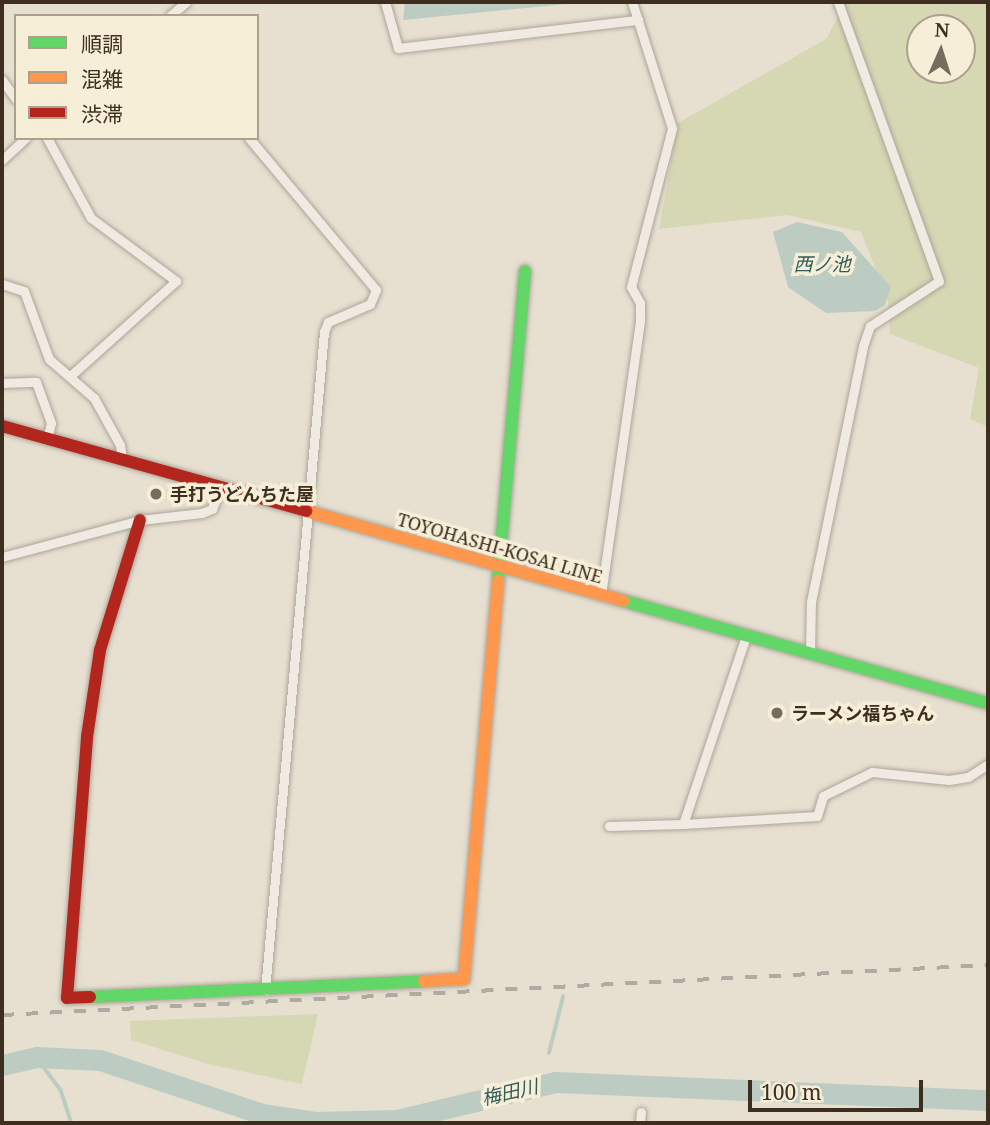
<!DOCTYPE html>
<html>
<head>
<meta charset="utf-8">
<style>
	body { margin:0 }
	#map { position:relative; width:990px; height:1125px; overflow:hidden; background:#e7e0d1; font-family:"Noto Serif","Noto Sans JP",serif }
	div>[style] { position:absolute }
	.green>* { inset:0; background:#d6d7b3 }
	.water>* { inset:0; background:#bcccc2 }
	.stream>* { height:3.5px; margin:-1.75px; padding:0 1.75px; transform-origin:1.75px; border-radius:1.75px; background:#bcccc2 }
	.river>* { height:21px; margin:-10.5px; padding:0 10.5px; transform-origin:10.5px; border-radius:10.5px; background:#bcccc2 }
	.roads { filter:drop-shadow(0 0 2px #ada599) drop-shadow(0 0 2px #ada599) }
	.street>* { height:9px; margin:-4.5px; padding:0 4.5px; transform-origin:4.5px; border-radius:4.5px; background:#efebe3 }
	.fast>* { height:12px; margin:-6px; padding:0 6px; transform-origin:6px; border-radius:6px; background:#63d668 }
	.slow>* { height:12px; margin:-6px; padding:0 6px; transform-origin:6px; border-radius:6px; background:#ff974d }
	.jam>* { height:12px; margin:-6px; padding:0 6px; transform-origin:6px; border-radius:6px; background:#b3261e }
	.rail>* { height:3.5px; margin-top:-1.75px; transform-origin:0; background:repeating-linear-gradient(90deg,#afaaa2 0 12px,transparent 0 24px) }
	.dots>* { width:19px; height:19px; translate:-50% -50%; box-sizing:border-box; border:4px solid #f7eed8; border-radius:50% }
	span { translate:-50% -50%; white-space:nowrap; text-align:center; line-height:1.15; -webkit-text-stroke:7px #f7eed8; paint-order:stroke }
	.poi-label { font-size:18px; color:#3d2e20; font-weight:700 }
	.left { translate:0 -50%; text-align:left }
	.street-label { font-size:18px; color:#3d2e20 }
	.water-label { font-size:19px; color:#2f5d5a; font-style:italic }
	.frame { position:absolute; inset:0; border:4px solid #3d2e20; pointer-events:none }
	.legend { position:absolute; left:14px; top:14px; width:245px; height:126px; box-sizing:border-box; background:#f7eed8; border:2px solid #ada18e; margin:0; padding:9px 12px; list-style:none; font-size:21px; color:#3d2e20 }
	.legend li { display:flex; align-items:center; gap:14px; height:35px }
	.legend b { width:35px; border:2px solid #ada18e }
	.north { position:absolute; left:906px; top:14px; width:70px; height:70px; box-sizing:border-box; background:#f7eed8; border:2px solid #ada18e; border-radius:50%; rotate:3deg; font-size:19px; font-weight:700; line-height:28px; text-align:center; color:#3d2e20 }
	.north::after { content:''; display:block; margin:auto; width:24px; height:32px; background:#786c5e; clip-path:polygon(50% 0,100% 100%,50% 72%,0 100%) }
	.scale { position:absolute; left:748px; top:1080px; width:175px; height:32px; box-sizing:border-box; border:4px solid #3d2e20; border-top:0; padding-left:9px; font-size:21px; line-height:24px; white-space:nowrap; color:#3d2e20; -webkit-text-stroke:5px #f7eed8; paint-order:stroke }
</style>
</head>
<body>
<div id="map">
	<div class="green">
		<div style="clip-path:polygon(evenodd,846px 2px,988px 2px,988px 427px,970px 419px,979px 368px,890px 334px,888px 301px,861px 232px,787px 215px,659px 229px,678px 123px,826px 39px,846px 2px,920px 28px,962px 28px,962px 70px,920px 70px,920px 28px)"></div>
		<div style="clip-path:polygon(318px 1014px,302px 1084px,208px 1064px,131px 1040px,130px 1021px)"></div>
	</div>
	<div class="water">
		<div style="clip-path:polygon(405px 2px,564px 2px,566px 4px,403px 20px)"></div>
		<div style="clip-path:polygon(797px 222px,842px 232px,891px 287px,885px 305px,875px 311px,826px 313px,788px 287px,773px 232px)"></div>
	</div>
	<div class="stream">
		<div style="left:549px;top:1053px;width:58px;rotate:-76deg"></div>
		<div style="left:36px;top:1057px;width:41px;rotate:52.9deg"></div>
		<div style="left:61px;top:1090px;width:35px;rotate:72deg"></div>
	</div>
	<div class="river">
		<div style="left:2px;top:1065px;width:35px;rotate:-13deg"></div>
		<div style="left:36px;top:1057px;width:64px;rotate:2.7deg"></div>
		<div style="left:100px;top:1060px;width:171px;rotate:18.4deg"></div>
		<div style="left:262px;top:1114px;width:55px;rotate:8.4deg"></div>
		<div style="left:316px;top:1122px;width:81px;rotate:-1.4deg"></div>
		<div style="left:397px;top:1120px;width:163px;rotate:-13.5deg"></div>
		<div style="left:555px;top:1082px;width:433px;rotate:2.4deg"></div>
	</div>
	<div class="roads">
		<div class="street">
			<div style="left:385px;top:2px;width:48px;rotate:74.2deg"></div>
			<div style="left:398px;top:48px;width:242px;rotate:-6.7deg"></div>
			<div style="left:170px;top:16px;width:21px;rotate:-41deg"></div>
			<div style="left:2px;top:80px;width:24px;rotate:54deg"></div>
			<div style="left:47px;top:138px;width:91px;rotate:61.2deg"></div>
			<div style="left:91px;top:218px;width:106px;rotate:36.5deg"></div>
			<div style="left:176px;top:281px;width:142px;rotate:138.1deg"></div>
			<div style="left:249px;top:138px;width:198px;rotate:50.1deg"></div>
			<div style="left:376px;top:290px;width:15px;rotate:113deg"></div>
			<div style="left:370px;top:304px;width:46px;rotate:156.8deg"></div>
			<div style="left:328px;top:322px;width:11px;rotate:112deg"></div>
			<div style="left:324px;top:332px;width:661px;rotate:95.12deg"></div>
			<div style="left:2px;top:160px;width:33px;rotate:-43deg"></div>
			<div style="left:2px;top:284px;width:23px;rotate:18deg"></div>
			<div style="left:24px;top:291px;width:72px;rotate:69.8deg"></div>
			<div style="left:49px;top:359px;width:60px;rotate:40.9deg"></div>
			<div style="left:94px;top:398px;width:54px;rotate:61deg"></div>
			<div style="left:120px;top:445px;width:14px;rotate:82deg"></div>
			<div style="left:2px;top:383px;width:34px;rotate:-2deg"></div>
			<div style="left:36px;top:382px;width:44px;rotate:69.9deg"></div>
			<div style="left:51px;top:423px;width:16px;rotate:104deg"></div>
			<div style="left:2px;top:557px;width:143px;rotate:-15deg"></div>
			<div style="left:140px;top:520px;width:62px;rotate:-6.4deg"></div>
			<div style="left:202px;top:513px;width:11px;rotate:-22deg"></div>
			<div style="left:212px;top:509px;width:24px;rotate:-68deg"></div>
			<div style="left:601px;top:595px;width:278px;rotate:-81.9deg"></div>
			<div style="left:640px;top:320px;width:17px;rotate:-90deg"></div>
			<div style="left:640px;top:303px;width:18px;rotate:-119deg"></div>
			<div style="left:631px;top:287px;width:164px;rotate:-75.5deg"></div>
			<div style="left:672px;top:128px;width:132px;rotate:-107.6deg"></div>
			<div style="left:746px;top:636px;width:198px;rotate:108.5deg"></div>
			<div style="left:683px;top:824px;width:134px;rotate:-3.4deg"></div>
			<div style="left:817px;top:816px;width:21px;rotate:-73deg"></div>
			<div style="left:823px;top:796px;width:55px;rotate:-26.1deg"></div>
			<div style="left:872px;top:772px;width:77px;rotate:5.9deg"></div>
			<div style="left:949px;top:780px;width:19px;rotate:-9deg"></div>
			<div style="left:968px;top:777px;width:24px;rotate:-33deg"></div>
			<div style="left:810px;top:652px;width:50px;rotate:-88.9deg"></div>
			<div style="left:811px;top:602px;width:261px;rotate:-78.5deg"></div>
			<div style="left:863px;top:346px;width:21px;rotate:-71deg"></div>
			<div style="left:870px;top:326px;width:82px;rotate:-33.1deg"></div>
			<div style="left:939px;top:281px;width:297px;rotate:-109.9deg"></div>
			<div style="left:609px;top:826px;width:74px;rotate:-1.5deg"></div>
			<div style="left:640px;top:1123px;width:11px;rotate:-85deg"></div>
		</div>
		<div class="fast">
			<div style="left:498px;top:580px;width:310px;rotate:-85deg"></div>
			<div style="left:624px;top:601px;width:378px;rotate:15.7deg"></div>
			<div style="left:90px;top:997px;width:334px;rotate:-2.7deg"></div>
		</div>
		<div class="slow">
			<div style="left:306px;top:511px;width:330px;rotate:15.8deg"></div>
			<div style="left:424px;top:981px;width:40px;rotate:-2.9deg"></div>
			<div style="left:464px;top:979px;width:400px;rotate:-85.1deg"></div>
		</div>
		<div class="jam">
			<div style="left:2px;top:426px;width:316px;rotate:15.6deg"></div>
			<div style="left:90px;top:997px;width:23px;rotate:178deg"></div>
			<div style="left:67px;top:998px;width:262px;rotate:-85.6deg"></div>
			<div style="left:87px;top:737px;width:88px;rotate:-81.5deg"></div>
			<div style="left:100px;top:650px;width:136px;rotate:-72.9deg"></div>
		</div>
	</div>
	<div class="rail">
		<div style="left:2px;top:1015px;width:987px;rotate:-2.9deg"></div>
	</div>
	<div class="dots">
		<div style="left:156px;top:494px;background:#786c5e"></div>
		<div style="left:777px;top:713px;background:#786c5e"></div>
	</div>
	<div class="poi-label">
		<span class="left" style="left:170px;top:494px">手打うどんちた屋</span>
		<span class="left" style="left:791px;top:713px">ラーメン福ちゃん</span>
	</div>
	<div class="street-label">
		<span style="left:500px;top:548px;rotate:16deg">TOYOHASHI-KOSAI LINE</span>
	</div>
	<div class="water-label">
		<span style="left:822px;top:265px">西ノ池</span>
		<span style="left:510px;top:1093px;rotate:-13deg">梅田川</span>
	</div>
	<div class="frame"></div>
	<ul class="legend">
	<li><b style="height:9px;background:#63d668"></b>順調</li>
	<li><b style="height:9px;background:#ff974d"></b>混雑</li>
	<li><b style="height:9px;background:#b3261e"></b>渋滞</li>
	</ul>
	<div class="north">N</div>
	<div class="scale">100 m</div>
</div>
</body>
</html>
